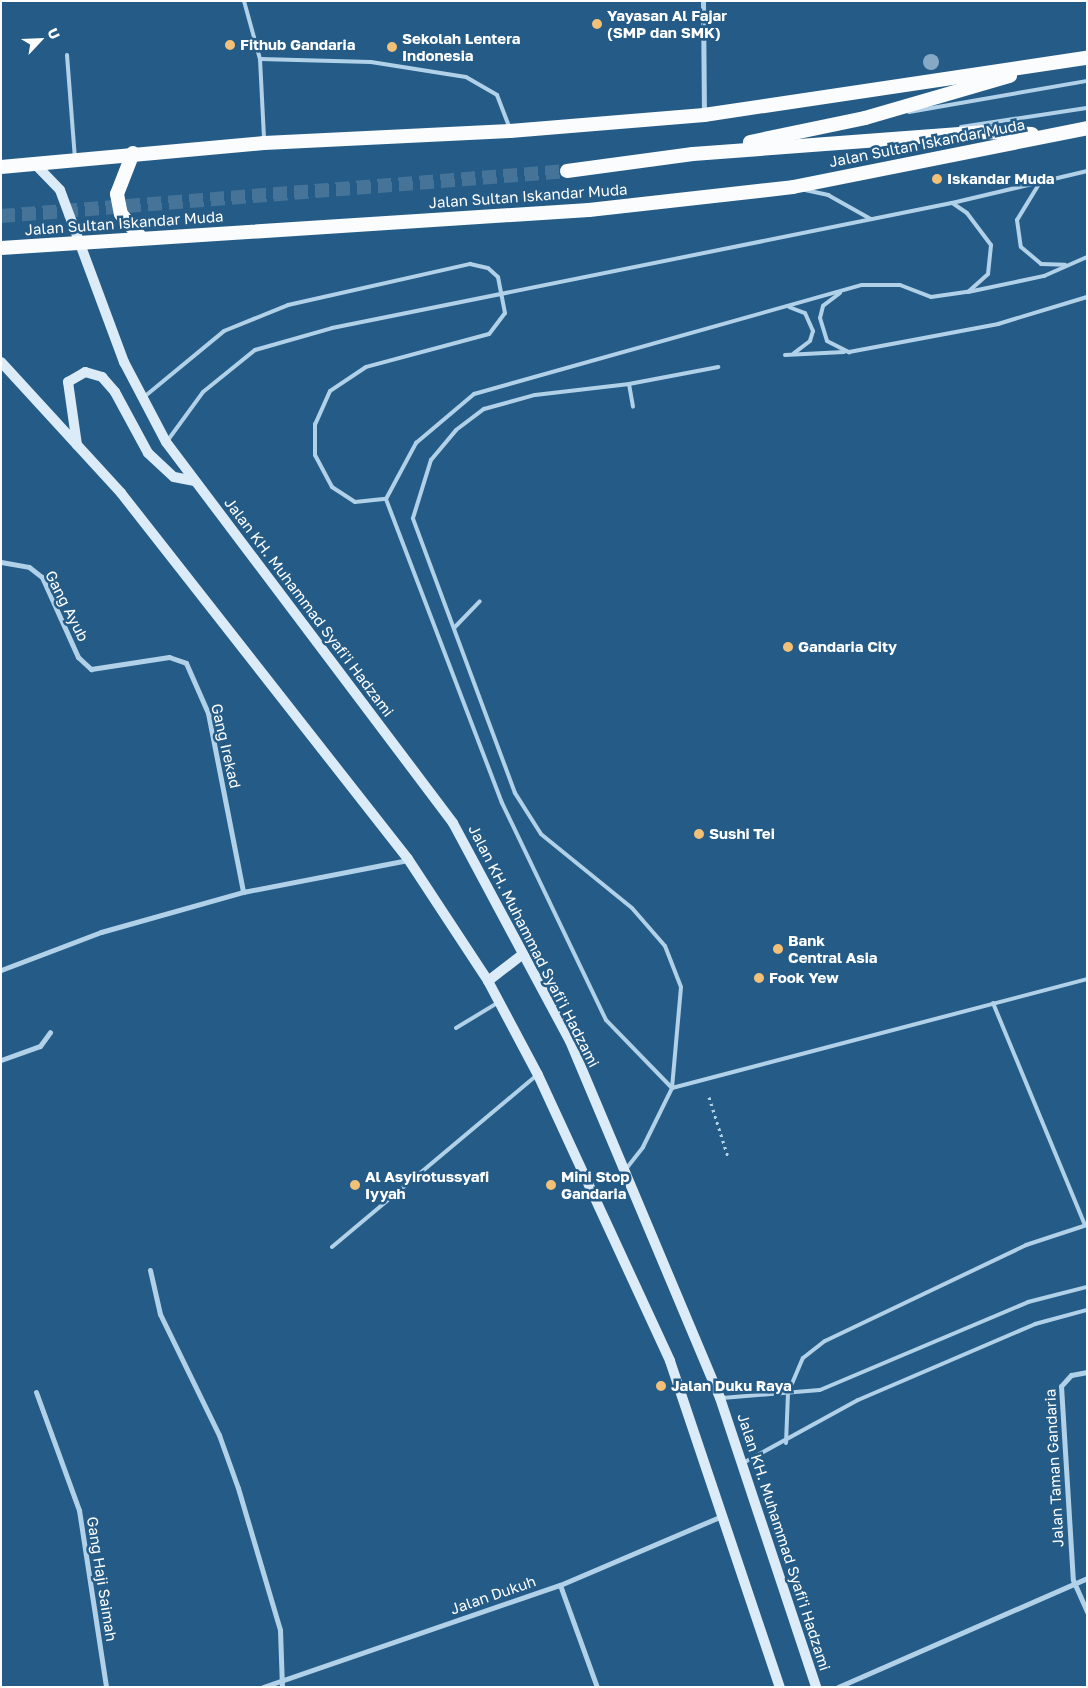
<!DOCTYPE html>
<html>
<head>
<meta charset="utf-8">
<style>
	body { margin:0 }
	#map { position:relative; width:1088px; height:1688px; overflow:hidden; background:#255c87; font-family:"Golos Text",sans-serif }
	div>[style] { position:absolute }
	.trunk-tunnel>* { height:14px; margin-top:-7px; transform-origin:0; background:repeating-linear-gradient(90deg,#467499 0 14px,transparent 0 21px) }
	.path>* { height:3px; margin-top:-1.5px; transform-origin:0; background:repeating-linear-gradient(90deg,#b1d1e9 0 2.5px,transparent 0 6.5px) }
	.service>* { height:4px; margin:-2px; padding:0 2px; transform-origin:2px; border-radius:2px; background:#b1d1e9 }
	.minor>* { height:5px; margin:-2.5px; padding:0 2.5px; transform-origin:2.5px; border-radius:2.5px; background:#b1d1e9 }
	.secondary>* { height:10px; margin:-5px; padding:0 5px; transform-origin:5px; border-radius:5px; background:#dbebf7 }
	.trunk>* { height:14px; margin:-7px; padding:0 7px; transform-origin:7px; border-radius:7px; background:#fafcfe }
	.trees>* { width:16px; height:16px; margin:-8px; border-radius:50%; background:#86a9c5 }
	.dots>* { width:14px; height:14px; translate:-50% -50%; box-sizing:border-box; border:2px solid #255c87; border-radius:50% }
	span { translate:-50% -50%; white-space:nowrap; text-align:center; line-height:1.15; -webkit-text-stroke:5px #255c87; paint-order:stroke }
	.poi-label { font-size:15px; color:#fff; font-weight:700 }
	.left { translate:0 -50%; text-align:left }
	.street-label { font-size:15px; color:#fff }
	.frame { position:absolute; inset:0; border:2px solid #fff; pointer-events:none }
	.north { position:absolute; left:15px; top:15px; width:50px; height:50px; -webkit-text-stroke:4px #255c87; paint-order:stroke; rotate:65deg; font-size:14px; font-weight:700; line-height:20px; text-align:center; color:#fff }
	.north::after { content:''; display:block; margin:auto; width:18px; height:22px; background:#fff; clip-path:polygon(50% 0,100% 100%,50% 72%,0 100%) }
</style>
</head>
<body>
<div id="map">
	<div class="trunk-tunnel">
		<div style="left:1px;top:216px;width:568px;rotate:-4.55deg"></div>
	</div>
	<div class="path">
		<div style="left:709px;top:1097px;width:63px;rotate:72.4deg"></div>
	</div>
	<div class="service">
		<div style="left:244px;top:1px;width:60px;rotate:74.6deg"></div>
		<div style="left:260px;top:59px;width:80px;rotate:87.1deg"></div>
		<div style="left:67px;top:55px;width:103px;rotate:85.6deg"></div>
		<div style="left:260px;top:59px;width:111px;rotate:1.5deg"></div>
		<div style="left:371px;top:62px;width:96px;rotate:9deg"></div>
		<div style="left:466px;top:77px;width:36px;rotate:30deg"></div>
		<div style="left:497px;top:95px;width:34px;rotate:69deg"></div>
		<div style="left:909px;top:112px;width:181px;rotate:-9.9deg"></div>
		<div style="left:961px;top:127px;width:127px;rotate:-8.6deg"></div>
		<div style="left:1039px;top:184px;width:42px;rotate:121.4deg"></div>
		<div style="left:1017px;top:220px;width:27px;rotate:82deg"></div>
		<div style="left:1021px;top:247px;width:26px;rotate:40deg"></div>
		<div style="left:1041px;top:264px;width:24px;rotate:2deg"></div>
		<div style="left:805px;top:190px;width:24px;rotate:12deg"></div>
		<div style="left:828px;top:195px;width:49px;rotate:29.2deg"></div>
		<div style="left:968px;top:292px;width:78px;rotate:-11.9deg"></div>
		<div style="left:1044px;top:276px;width:47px;rotate:-23.8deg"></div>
		<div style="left:840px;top:293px;width:21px;rotate:143deg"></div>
		<div style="left:823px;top:306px;width:12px;rotate:104deg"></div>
		<div style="left:820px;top:318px;width:24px;rotate:73deg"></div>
		<div style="left:827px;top:341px;width:25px;rotate:27deg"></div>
		<div style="left:849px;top:352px;width:152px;rotate:-10.6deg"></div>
		<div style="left:998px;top:324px;width:93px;rotate:-16.9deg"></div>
		<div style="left:789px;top:307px;width:17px;rotate:21deg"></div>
		<div style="left:805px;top:313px;width:20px;rotate:66deg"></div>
		<div style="left:813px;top:331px;width:10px;rotate:107deg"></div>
		<div style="left:810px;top:341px;width:20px;rotate:143deg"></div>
		<div style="left:785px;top:355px;width:59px;rotate:-2.9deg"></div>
		<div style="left:629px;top:384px;width:23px;rotate:80deg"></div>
		<div style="left:144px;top:397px;width:104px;rotate:-39.5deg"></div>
		<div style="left:224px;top:331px;width:69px;rotate:-22.1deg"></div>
		<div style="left:288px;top:305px;width:187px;rotate:-12.7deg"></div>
		<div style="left:470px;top:264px;width:18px;rotate:13deg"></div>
		<div style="left:488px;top:268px;width:13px;rotate:42deg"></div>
		<div style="left:498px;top:277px;width:37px;rotate:79deg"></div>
		<div style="left:505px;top:313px;width:26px;rotate:127deg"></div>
		<div style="left:489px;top:334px;width:127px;rotate:165deg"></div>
		<div style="left:366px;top:367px;width:43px;rotate:146.3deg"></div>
		<div style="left:330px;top:391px;width:36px;rotate:114deg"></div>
		<div style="left:315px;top:424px;width:31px;rotate:90deg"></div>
		<div style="left:315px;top:455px;width:36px;rotate:62deg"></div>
		<div style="left:332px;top:487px;width:27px;rotate:33deg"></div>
		<div style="left:355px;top:502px;width:31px;rotate:-6deg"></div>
		<div style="left:168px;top:440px;width:59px;rotate:-53.9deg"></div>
		<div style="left:203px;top:392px;width:67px;rotate:-38.9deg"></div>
		<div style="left:255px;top:350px;width:80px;rotate:-15.9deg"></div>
		<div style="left:332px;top:328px;width:632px;rotate:-11.4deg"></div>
		<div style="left:952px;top:203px;width:139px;rotate:-13.3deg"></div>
		<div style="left:454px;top:628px;width:37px;rotate:-46deg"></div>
		<div style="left:993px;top:1003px;width:240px;rotate:67.5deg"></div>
		<div style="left:456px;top:1028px;width:50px;rotate:-31.2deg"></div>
		<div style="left:672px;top:1088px;width:95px;rotate:-134.1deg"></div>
		<div style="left:606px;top:1020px;width:241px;rotate:-115.6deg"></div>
		<div style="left:502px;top:803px;width:325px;rotate:-110.9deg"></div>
		<div style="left:386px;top:499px;width:64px;rotate:-61.8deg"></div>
		<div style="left:416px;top:443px;width:76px;rotate:-40.2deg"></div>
		<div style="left:474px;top:394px;width:403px;rotate:-15.7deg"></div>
		<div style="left:862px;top:285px;width:38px"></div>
		<div style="left:900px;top:285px;width:33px;rotate:21deg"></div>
		<div style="left:931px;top:297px;width:37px;rotate:-8deg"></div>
		<div style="left:968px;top:292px;width:27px;rotate:-42deg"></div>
		<div style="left:988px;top:274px;width:29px;rotate:-84deg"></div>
		<div style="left:991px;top:245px;width:40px;rotate:-127deg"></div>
		<div style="left:967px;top:213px;width:18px;rotate:-146deg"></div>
		<div style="left:672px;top:1088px;width:429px;rotate:-14.7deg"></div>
		<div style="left:626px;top:1169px;width:28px;rotate:-52deg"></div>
		<div style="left:643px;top:1147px;width:66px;rotate:-63.8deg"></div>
		<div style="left:672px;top:1088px;width:101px;rotate:-84.9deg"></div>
		<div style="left:681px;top:987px;width:44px;rotate:-111.3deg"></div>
		<div style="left:665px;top:946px;width:50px;rotate:-131deg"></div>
		<div style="left:632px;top:908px;width:117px;rotate:-140.9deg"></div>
		<div style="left:541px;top:834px;width:49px;rotate:-122.4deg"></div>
		<div style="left:515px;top:793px;width:293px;rotate:-110.4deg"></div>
		<div style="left:413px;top:518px;width:61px;rotate:-72.8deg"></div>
		<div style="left:431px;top:460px;width:39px;rotate:-50deg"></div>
		<div style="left:456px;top:430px;width:35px;rotate:-37deg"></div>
		<div style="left:484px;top:409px;width:53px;rotate:-15.4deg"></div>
		<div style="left:535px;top:395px;width:95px;rotate:-6.7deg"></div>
		<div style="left:629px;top:384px;width:91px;rotate:-10.8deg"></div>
		<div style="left:332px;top:1247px;width:268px;rotate:-40deg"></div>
		<div style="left:722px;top:1398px;width:98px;rotate:-4.7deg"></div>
		<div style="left:820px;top:1390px;width:226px;rotate:-22.9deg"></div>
		<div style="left:1028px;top:1302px;width:61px;rotate:-14.3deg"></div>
		<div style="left:786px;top:1443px;width:50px;rotate:-87.7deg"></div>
		<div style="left:788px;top:1393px;width:38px;rotate:-67deg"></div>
		<div style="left:803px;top:1358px;width:28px;rotate:-38deg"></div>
		<div style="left:825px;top:1341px;width:223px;rotate:-25.5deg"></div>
		<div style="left:1026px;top:1245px;width:64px;rotate:-18.2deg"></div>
		<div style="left:743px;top:1463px;width:131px;rotate:-28.7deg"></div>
		<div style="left:858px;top:1400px;width:193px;rotate:-23.2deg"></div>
		<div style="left:1035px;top:1324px;width:54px;rotate:-15.1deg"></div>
	</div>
	<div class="minor">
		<div style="left:703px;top:1px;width:112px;rotate:89.5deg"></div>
		<div style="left:1px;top:562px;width:28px;rotate:10deg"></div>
		<div style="left:29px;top:567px;width:16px;rotate:38deg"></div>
		<div style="left:42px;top:577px;width:88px;rotate:65.8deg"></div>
		<div style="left:78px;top:657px;width:18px;rotate:43deg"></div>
		<div style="left:91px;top:669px;width:79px;rotate:-8.7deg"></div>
		<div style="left:169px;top:657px;width:18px;rotate:19deg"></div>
		<div style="left:186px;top:663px;width:55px;rotate:66.3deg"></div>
		<div style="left:208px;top:713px;width:182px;rotate:78.9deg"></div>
		<div style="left:243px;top:892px;width:168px;rotate:-11deg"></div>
		<div style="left:1px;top:970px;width:107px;rotate:-20.8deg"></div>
		<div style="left:101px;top:932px;width:148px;rotate:-15.7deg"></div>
		<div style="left:1px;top:1060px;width:41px;rotate:-19.7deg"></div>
		<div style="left:40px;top:1046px;width:17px;rotate:-54deg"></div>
		<div style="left:150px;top:1270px;width:45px;rotate:77.2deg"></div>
		<div style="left:160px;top:1314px;width:135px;rotate:64deg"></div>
		<div style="left:219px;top:1435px;width:56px;rotate:70.3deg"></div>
		<div style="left:238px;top:1488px;width:148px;rotate:73.5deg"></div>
		<div style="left:280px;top:1630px;width:57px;rotate:88deg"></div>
		<div style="left:1087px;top:1372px;width:16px;rotate:169deg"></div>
		<div style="left:1071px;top:1375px;width:15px;rotate:132deg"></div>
		<div style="left:1061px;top:1386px;width:194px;rotate:86.5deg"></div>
		<div style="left:1073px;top:1580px;width:35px;rotate:66deg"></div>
		<div style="left:36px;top:1392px;width:126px;rotate:70deg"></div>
		<div style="left:79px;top:1510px;width:179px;rotate:81.3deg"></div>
		<div style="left:560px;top:1585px;width:109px;rotate:70.1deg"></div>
		<div style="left:263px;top:1687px;width:314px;rotate:-19deg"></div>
		<div style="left:560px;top:1585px;width:176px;rotate:-23.1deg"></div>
		<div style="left:838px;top:1687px;width:272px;rotate:-23.6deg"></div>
	</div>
	<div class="secondary">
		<div style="left:35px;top:164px;width:36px;rotate:46deg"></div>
		<div style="left:60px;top:190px;width:184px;rotate:69.6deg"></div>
		<div style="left:124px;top:362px;width:90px;rotate:62.3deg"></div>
		<div style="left:166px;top:442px;width:477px;rotate:53deg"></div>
		<div style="left:453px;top:823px;width:247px;rotate:61.8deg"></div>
		<div style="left:570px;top:1041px;width:387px;rotate:67.2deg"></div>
		<div style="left:720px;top:1398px;width:305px;rotate:71.6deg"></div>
		<div style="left:1px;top:362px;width:178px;rotate:47.5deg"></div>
		<div style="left:121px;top:493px;width:465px;rotate:51.9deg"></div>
		<div style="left:408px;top:859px;width:146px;rotate:56.7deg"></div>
		<div style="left:488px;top:981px;width:106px;rotate:62deg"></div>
		<div style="left:538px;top:1075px;width:315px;rotate:65.2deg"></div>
		<div style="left:670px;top:1361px;width:344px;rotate:71.4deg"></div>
		<div style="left:77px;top:445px;width:64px;rotate:-98.1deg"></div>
		<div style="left:68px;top:382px;width:20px;rotate:-30deg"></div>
		<div style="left:85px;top:372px;width:18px;rotate:16deg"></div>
		<div style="left:102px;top:377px;width:20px;rotate:49deg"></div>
		<div style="left:115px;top:392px;width:69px;rotate:61.6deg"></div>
		<div style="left:148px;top:453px;width:35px;rotate:43deg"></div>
		<div style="left:174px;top:477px;width:21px;rotate:11deg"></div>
		<div style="left:488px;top:981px;width:44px;rotate:-37.6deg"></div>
	</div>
	<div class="trunk">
		<div style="left:750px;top:142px;width:117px;rotate:-11.8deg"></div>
		<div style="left:865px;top:118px;width:151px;rotate:-16.2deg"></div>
		<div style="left:133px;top:153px;width:44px;rotate:111.3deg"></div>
		<div style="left:117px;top:194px;width:20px;rotate:79deg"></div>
		<div style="left:121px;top:214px;width:30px;rotate:50deg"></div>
		<div style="left:1px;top:167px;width:264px;rotate:-5.2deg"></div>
		<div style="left:264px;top:143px;width:246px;rotate:-2.8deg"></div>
		<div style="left:510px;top:131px;width:195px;rotate:-4.7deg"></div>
		<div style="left:704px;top:115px;width:387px;rotate:-8.5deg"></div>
		<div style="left:567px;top:171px;width:127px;rotate:-7.7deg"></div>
		<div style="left:693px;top:154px;width:294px;rotate:-4.3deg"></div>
		<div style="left:986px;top:132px;width:46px;rotate:2.5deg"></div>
		<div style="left:1px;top:248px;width:589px;rotate:-3.7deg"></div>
		<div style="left:589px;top:210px;width:205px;rotate:-6.4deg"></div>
		<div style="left:793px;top:187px;width:300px;rotate:-11.3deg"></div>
	</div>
	<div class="trees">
		<div style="left:931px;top:62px"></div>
	</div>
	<div class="dots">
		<div style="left:597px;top:24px;background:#f2c076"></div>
		<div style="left:230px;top:45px;background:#f2c076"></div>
		<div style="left:392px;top:47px;background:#f2c076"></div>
		<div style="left:937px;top:179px;background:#f2c076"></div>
		<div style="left:788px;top:647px;background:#f2c076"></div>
		<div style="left:699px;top:834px;background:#f2c076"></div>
		<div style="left:778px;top:949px;background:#f2c076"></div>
		<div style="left:759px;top:978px;background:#f2c076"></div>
		<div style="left:355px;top:1185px;background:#f2c076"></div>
		<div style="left:551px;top:1185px;background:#f2c076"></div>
		<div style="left:661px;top:1386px;background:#f2c076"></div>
	</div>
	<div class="poi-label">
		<span class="left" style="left:607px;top:24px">Yayasan Al Fajar<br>(SMP dan SMK)</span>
		<span class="left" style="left:402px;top:47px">Sekolah Lentera<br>Indonesia</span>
		<span class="left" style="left:240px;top:45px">Fithub Gandaria</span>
		<span class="left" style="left:947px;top:179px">Iskandar Muda</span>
		<span class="left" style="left:798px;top:647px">Gandaria City</span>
		<span class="left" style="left:709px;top:834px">Sushi Tei</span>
		<span class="left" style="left:788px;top:949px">Bank<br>Central Asia</span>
		<span class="left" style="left:769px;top:978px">Fook Yew</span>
		<span class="left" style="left:365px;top:1185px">Al Asyirotussyafi<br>Iyyah</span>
		<span class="left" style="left:561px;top:1185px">Mini Stop<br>Gandaria</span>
		<span class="left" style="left:671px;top:1386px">Jalan Duku Raya</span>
	</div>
	<div class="street-label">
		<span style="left:927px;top:143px;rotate:-11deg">Jalan Sultan Iskandar Muda</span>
		<span style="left:528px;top:196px;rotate:-4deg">Jalan Sultan Iskandar Muda</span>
		<span style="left:124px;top:223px;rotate:-4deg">Jalan Sultan Iskandar Muda</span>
		<span style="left:67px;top:606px;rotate:63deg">Gang Ayub</span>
		<span style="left:309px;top:607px;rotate:53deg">Jalan KH. Muhammad Syafi'i Hadzami</span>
		<span style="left:226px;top:746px;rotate:77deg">Gang Irekad</span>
		<span style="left:534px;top:946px;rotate:63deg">Jalan KH. Muhammad Syafi'i Hadzami</span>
		<span style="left:1054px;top:1468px;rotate:-93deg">Jalan Taman Gandaria</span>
		<span style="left:784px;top:1542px;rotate:72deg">Jalan KH. Muhammad Syafi'i Hadzami</span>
		<span style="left:102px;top:1579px;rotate:81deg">Gang Haji Saimah</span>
		<span style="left:493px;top:1595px;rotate:-19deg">Jalan Dukuh</span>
	</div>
	<div class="frame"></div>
	<div class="north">U</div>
</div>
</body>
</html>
